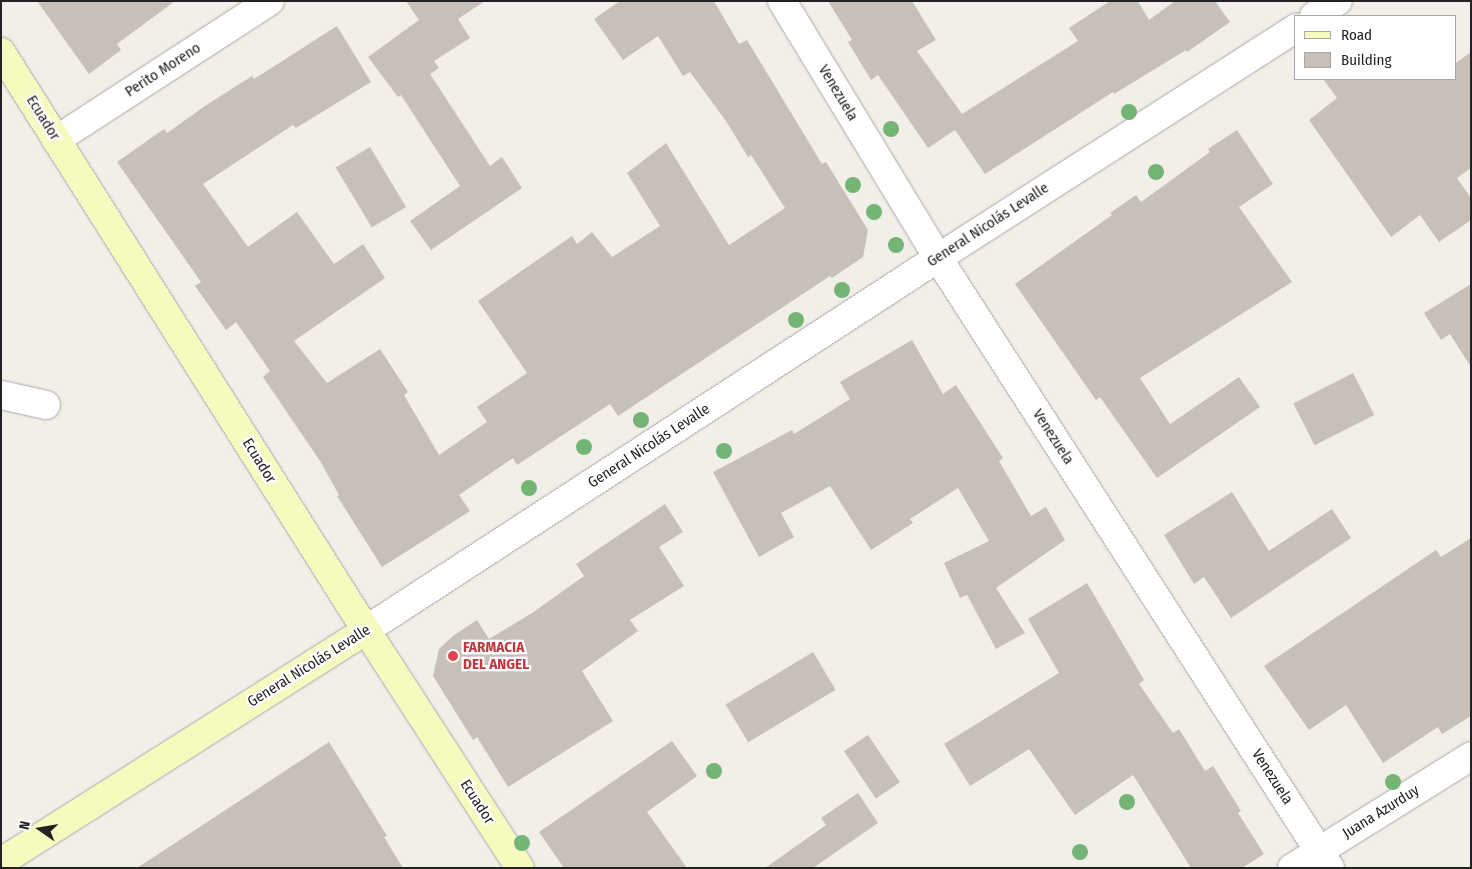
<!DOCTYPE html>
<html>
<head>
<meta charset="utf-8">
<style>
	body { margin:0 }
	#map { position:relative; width:1472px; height:869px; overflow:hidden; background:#f2efe9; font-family:"Fira Sans Condensed",sans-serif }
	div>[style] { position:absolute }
	.building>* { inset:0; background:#c7bfb8; transform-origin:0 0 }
	.roads { filter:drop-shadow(0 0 1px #a9a9a9) drop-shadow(0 0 1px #a9a9a9) }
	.street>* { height:28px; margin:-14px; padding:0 14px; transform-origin:14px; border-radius:14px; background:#fff }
	.secondary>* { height:28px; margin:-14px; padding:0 14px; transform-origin:14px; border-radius:14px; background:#f7fabf }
	.trees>* { width:16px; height:16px; margin:-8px; border-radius:50%; background:#74b475 }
	.dots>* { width:14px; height:14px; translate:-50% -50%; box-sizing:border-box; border:2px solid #fff; border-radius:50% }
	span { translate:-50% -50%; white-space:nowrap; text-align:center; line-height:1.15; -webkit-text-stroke:4.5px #fff; paint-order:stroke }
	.street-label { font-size:15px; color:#222 }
	.health-label { font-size:15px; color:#be3a42; font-weight:700 }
	.left { translate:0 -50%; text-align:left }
	.frame { position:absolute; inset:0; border:2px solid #222; pointer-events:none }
	.legend { position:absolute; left:1294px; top:15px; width:162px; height:65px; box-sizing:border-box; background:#fff; border:1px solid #a7a7a7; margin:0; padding:6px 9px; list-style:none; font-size:15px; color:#222 }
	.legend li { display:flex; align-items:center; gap:10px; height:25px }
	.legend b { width:25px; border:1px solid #a7a7a7 }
	.north { position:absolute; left:15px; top:804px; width:50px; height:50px; -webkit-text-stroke:4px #fff; paint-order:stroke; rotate:283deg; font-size:14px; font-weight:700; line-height:20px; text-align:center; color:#222 }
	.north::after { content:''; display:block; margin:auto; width:18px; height:22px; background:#222; clip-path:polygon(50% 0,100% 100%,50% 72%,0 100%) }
</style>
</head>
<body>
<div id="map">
	<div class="building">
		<div style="clip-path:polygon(37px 1px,175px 1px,117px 44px,121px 50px,89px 74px)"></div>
		<div style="clip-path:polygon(406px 1px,485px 1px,458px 19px,470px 38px,434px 61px,439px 68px,430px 74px,490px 166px,502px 157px,522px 188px,431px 250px,410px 221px,460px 186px,401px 95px,398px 97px,368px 57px,419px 20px)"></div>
		<div style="clip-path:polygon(620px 1px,714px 1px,739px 44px,747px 40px,822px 164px,826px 162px,868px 230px,863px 257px,832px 278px,830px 276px,618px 416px,610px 404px,517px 465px,513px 458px,459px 495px,470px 511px,382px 567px,337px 496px,339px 495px,320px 461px,263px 377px,270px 371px,236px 322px,226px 330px,195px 286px,201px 282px,117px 162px,164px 129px,167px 133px,205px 106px,252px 76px,254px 79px,337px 26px,371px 82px,296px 128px,293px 125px,203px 184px,248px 247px,297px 212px,334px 264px,363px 244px,385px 278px,294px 341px,327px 383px,380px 349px,408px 392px,404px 395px,439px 455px,487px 422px,477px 407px,527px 373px,478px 301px,572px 236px,577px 244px,592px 232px,612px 257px,660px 226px,627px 173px,666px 143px,729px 245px,785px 208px,751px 155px,748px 157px,726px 121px,690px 72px,683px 76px,658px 36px,623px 60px,594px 19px)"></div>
		<div style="clip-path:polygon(828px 1px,912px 1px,936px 40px,917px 51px,962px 114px,1078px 41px,1069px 28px,1110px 1px,1138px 1px,1149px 20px,1175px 1px,1215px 1px,1230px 22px,1187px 52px,1186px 50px,1114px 94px,1113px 92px,985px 174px,955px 130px,928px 148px,878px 75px,871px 80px,848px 42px,852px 40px)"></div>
		<div style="clip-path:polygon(1471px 52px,1471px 168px,1457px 178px,1471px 198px,1471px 220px,1439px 242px,1420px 215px,1391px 237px,1309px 120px,1337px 98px,1323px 79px,1456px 79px,1456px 63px)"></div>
		<div style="clip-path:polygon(1237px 130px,1273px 184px,1239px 207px,1292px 282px,1140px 378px,1170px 424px,1239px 377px,1260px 407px,1157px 478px,1100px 397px,1096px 400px,1015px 284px,1112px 215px,1110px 213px,1136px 195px,1141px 202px,1210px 152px,1208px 149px)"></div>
		<div style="left:370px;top:147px;width:70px;height:40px;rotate:59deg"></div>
		<div style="clip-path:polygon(1471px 284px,1471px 367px,1450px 334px,1441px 340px,1424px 313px)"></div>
		<div style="clip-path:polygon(912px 340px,943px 394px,956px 385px,1003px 458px,999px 461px,1031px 516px,1046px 507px,1065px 540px,996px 588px,1025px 633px,996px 649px,967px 595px,960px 598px,944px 563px,989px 541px,958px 488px,910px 519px,913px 523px,871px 550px,830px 486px,781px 513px,794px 537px,759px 557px,713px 472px,792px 430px,794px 434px,850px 399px,840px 382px)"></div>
		<div style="left:1353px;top:373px;width:47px;height:67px;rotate:63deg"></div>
		<div style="clip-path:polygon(1232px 492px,1269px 551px,1332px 509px,1351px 538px,1231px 618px,1204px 577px,1194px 584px,1164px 535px)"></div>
		<div style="clip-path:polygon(665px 504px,683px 532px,659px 547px,684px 586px,630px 620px,638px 631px,582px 671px,613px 721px,508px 787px,477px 737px,473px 740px,433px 676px,439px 649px,453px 636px,477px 620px,489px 639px,532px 613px,584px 576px,576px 564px)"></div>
		<div style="clip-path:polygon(1471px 538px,1471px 716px,1442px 734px,1438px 727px,1383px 763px,1346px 705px,1309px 730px,1264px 666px,1436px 550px,1441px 557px)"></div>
		<div style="clip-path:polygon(1087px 583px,1144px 680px,1139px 684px,1173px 733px,1179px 729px,1205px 771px,1213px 766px,1241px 811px,1238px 813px,1264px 854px,1242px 868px,1191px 868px,1133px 775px,1075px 815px,1029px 749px,970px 786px,944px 744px,1059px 673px,1028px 619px)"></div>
		<div style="left:813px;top:652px;width:44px;height:102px;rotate:59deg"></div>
		<div style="left:868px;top:735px;width:57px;height:29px;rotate:56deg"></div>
		<div style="clip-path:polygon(672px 741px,697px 776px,647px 812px,687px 868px,564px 868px,539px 832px)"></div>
		<div style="clip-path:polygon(329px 742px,387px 836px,384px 837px,403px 868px,137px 868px)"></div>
		<div style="clip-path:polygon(858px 793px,878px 823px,813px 868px,765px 868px,826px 825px,821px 818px)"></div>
	</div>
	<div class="roads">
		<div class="street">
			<div style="left:782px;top:1px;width:301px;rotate:58.7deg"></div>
			<div style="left:938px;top:258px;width:725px;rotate:57.27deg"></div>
			<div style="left:1314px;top:16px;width:28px;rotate:-32deg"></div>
			<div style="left:56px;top:140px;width:255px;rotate:-33deg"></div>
			<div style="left:1px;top:395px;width:46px;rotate:12.5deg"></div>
			<div style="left:366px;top:630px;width:682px;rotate:-33.04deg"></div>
			<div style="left:938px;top:258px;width:426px;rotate:-32.7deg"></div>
			<div style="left:1292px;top:868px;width:211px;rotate:-32deg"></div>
		</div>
		<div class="secondary">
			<div style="left:1px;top:52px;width:684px;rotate:57.73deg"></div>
			<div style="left:366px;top:630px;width:283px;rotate:57.1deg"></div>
			<div style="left:1px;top:862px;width:432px;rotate:-32.4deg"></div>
		</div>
	</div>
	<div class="trees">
		<div style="left:1129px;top:112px"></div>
		<div style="left:891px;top:129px"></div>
		<div style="left:1156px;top:172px"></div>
		<div style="left:853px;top:185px"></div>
		<div style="left:874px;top:212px"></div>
		<div style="left:896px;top:245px"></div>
		<div style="left:842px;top:290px"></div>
		<div style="left:796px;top:320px"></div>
		<div style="left:641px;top:420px"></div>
		<div style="left:584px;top:447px"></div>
		<div style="left:724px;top:451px"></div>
		<div style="left:529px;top:488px"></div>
		<div style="left:714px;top:771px"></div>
		<div style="left:1393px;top:782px"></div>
		<div style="left:1127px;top:802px"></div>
		<div style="left:522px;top:843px"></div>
		<div style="left:1080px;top:852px"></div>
	</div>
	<div class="dots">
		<div style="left:453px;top:656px;background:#e0444e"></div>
	</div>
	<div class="street-label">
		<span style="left:163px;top:70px;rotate:-33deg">Perito Moreno</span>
		<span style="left:838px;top:93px;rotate:59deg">Venezuela</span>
		<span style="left:43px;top:118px;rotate:58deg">Ecuador</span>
		<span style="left:988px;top:225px;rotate:-33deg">General Nicolás Levalle</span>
		<span style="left:1053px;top:437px;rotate:57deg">Venezuela</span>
		<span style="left:649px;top:446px;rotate:-33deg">General Nicolás Levalle</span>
		<span style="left:259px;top:461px;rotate:58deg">Ecuador</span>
		<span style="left:309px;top:666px;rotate:-32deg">General Nicolás Levalle</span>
		<span style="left:1272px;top:777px;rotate:57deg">Venezuela</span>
		<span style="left:477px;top:802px;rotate:57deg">Ecuador</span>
		<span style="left:1381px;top:812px;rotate:-32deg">Juana Azurduy</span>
	</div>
	<div class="health-label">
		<span class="left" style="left:463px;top:656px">FARMACIA<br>DEL ANGEL</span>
	</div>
	<div class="frame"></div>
	<ul class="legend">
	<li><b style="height:6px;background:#f7fabf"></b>Road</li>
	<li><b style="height:14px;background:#c7bfb8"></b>Building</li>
	</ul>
	<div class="north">N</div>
</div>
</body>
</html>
